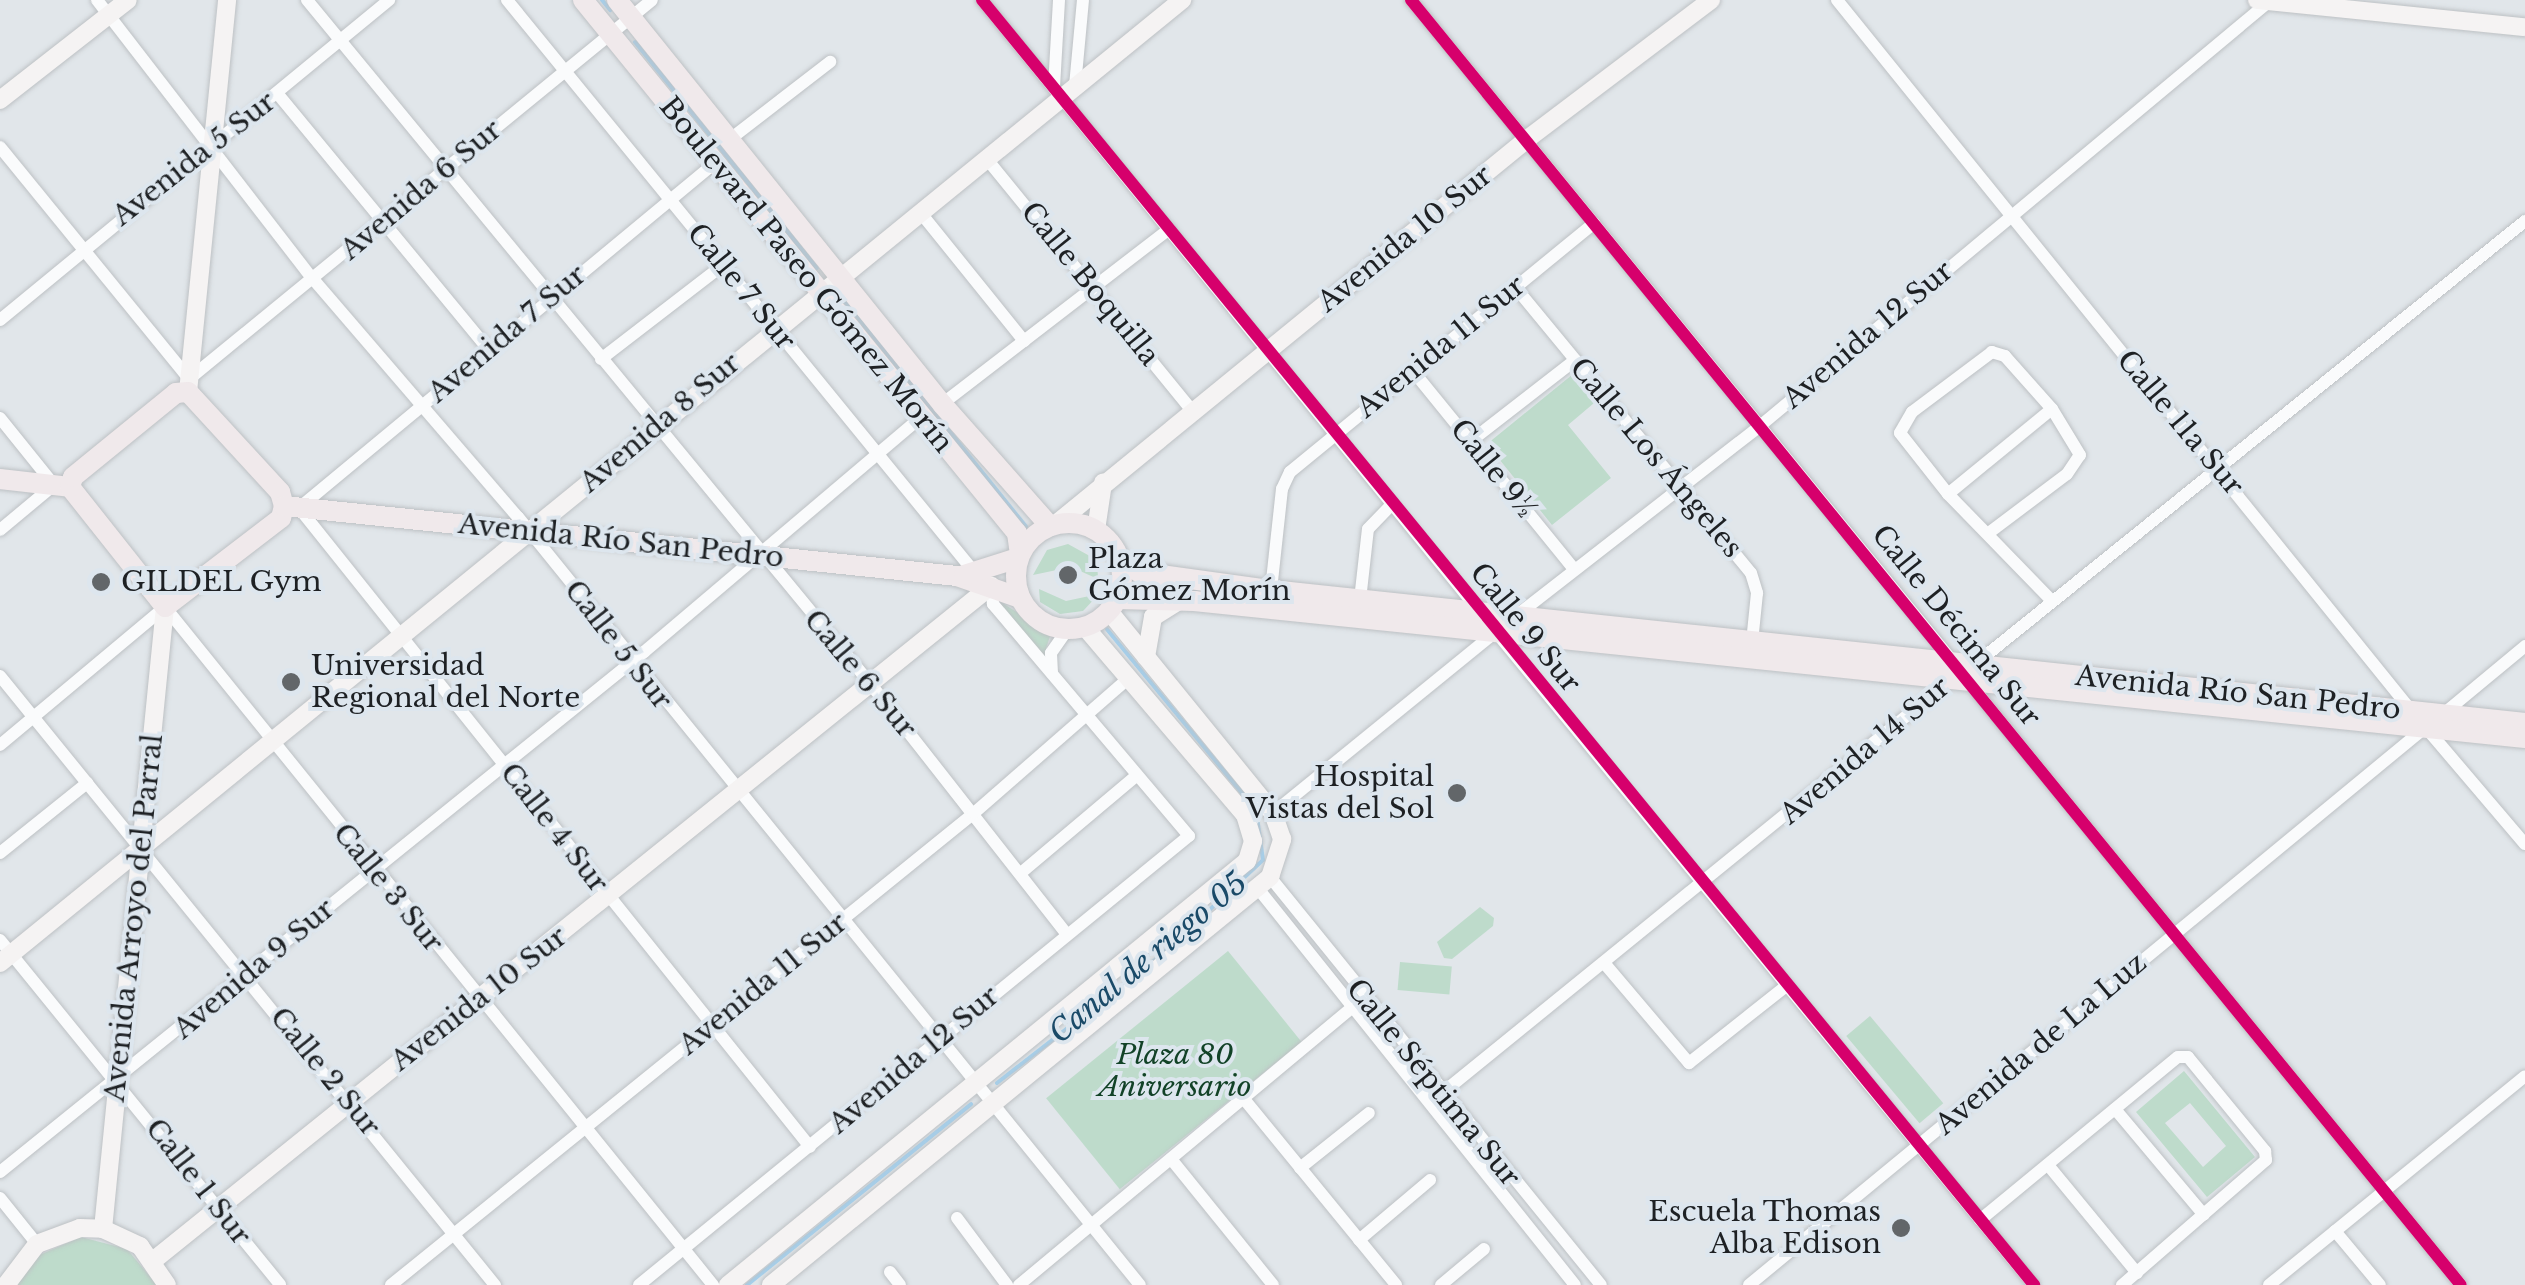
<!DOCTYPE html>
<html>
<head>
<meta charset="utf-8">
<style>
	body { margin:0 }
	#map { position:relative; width:2525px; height:1285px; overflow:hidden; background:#e1e6ea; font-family:"Libre Baskerville",serif }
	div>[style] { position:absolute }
	.green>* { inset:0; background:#bedbcb; transform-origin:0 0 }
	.stream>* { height:4px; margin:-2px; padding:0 2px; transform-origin:2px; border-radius:2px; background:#a2d0ef }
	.roads { filter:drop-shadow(0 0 2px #bdc1c4) drop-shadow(0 0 2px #bdc1c4) }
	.street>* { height:12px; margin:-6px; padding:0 6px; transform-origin:6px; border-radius:6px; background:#fafbfc }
	.secondary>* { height:18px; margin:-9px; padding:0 9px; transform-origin:9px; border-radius:9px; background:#f5f3f3 }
	.primary>* { height:20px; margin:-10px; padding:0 10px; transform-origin:10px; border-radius:10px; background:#f0e9eb }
	.primary>.ring { margin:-10px; padding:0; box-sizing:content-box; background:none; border:20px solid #f0e9eb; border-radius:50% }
	.cycleway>* { height:12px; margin:-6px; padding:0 6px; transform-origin:6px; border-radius:6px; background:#d6006c }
	.dots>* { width:28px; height:28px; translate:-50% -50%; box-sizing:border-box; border:5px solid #dde6ee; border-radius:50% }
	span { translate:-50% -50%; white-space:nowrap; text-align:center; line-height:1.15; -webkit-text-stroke:8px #dde6ee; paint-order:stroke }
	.street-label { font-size:28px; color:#1e2124 }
	.poi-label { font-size:28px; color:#1e2124 }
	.left { translate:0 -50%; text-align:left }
	.right { translate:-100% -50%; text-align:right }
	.park-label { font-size:28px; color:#124227; font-style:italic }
	.water-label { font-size:30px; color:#1a4a68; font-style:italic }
</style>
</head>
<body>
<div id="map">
	<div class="green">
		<div style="clip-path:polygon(1578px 370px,1600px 398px,1568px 425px,1611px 478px,1552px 525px,1487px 444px)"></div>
		<div style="clip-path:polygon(1068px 544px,1097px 560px,1098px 579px,1071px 567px,1033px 575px,1047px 550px)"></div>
		<div style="clip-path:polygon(1039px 589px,1066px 601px,1099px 594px,1083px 611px,1060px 614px,1040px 602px)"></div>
		<div style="clip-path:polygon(994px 598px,1051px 633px,1043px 658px)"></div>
		<div style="clip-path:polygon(1480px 907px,1494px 918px,1493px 926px,1452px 959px,1444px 958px,1437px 942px)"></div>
		<div style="left:1228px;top:951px;width:117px;height:234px;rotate:51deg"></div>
		<div style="left:1400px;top:962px;width:52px;height:28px;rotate:5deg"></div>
		<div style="left:1870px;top:1016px;width:114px;height:31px;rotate:50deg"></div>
		<div style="clip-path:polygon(evenodd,2184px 1071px,2255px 1157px,2207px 1197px,2136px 1112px,2184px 1071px,2190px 1103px,2226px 1146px,2203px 1167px,2165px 1123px,2190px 1103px)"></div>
		<div style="clip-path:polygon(81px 1237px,127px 1249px,157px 1285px,17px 1285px,37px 1256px)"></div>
	</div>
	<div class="stream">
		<div style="left:602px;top:0;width:13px;rotate:51deg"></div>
		<div style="left:635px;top:42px;width:290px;rotate:51.2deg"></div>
		<div style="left:843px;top:299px;width:292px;rotate:51.2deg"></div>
		<div style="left:997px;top:1083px;width:205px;rotate:-37.9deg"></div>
		<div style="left:1159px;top:957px;width:142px;rotate:-43deg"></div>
		<div style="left:1263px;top:860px;width:50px;rotate:-98deg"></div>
		<div style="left:1256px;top:810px;width:234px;rotate:-129.5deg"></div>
		<div style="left:747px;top:1285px;width:288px;rotate:-38.9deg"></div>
	</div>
	<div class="roads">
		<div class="street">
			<div style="left:97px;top:0;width:353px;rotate:52.3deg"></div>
			<div style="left:313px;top:279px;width:314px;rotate:49.3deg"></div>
			<div style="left:518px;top:517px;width:988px;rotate:51deg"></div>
			<div style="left:307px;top:0;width:884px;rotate:50.51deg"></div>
			<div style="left:869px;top:682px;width:319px;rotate:51.9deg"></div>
			<div style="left:507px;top:0;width:740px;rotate:50.76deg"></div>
			<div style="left:982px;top:0;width:788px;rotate:50.87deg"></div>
			<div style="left:1411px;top:0;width:857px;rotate:50.68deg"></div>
			<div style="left:1837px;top:0;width:918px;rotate:51.06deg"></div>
			<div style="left:1075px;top:86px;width:86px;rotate:-84.7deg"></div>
			<div style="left:1054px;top:87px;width:87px;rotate:-86.7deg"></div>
			<div style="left:277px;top:93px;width:332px;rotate:50.5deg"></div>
			<div style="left:729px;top:140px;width:128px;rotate:-37.7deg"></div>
			<div style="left:0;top:147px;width:299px;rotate:50.8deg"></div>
			<div style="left:189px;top:379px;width:598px;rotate:-39.3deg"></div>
			<div style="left:986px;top:158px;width:326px;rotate:50.8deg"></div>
			<div style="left:716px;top:162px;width:542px;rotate:140.32deg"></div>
			<div style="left:299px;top:508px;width:818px;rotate:51.35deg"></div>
			<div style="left:920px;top:212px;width:166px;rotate:51.1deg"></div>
			<div style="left:1516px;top:288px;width:369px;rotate:50.5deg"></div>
			<div style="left:1751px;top:573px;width:21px;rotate:73deg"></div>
			<div style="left:1757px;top:593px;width:49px;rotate:95.8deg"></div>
			<div style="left:0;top:320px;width:504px;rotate:-39.44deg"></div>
			<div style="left:601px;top:359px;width:154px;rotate:-37.6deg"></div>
			<div style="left:1413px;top:371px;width:254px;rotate:50.9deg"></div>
			<div style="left:942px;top:404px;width:287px;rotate:-37.6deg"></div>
			<div style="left:0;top:418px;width:86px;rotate:51.1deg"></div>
			<div style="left:54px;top:485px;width:70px;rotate:140.2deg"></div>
			<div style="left:1471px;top:441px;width:132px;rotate:-37.9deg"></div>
			<div style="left:1948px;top:494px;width:134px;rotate:-39.3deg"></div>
			<div style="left:1990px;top:532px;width:96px;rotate:-37deg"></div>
			<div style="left:2067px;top:474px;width:23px;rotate:-56deg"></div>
			<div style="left:2080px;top:455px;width:54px;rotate:-121.3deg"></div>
			<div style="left:2052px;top:409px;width:71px;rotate:-131.6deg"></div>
			<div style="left:2005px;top:356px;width:14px;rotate:-163deg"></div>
			<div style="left:1992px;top:352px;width:100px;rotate:143.1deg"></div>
			<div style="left:1912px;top:412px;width:24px;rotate:120deg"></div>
			<div style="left:1900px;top:433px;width:78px;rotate:51.8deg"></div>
			<div style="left:1948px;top:494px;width:148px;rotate:45.8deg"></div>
			<div style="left:1271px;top:590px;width:102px;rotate:-83.8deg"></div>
			<div style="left:1282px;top:489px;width:19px;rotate:-65deg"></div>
			<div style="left:1290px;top:472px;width:393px;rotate:-39.3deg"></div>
			<div style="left:1360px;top:600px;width:71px;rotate:-83.6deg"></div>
			<div style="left:1368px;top:529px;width:35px;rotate:-46deg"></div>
			<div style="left:1516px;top:616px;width:309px;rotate:-37.9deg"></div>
			<div style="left:1760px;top:426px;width:665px;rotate:-39.82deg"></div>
			<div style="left:1495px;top:631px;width:847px;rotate:50.51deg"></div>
			<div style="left:1974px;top:665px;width:708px;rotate:-38.86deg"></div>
			<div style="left:1052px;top:673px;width:20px;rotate:-93deg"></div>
			<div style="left:1051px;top:653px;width:28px;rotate:-55deg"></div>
			<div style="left:0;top:676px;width:785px;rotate:50.9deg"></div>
			<div style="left:1966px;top:679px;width:782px;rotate:50.76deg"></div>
			<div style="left:2442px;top:715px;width:108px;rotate:-39.7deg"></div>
			<div style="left:2427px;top:729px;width:151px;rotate:49.6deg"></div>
			<div style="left:0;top:745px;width:215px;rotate:-39.9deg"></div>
			<div style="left:165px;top:607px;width:872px;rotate:51.05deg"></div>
			<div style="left:1273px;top:813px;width:287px;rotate:-39.1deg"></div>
			<div style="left:0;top:853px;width:112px;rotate:-38.8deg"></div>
			<div style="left:1022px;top:872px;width:150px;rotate:-40.1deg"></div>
			<div style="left:1270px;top:877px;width:525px;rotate:50.95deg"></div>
			<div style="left:1260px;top:891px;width:504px;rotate:51.36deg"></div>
			<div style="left:0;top:940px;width:444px;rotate:50.9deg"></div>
			<div style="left:1605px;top:964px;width:130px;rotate:49.7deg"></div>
			<div style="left:1689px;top:1063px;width:122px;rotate:-38.4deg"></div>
			<div style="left:1441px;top:1094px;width:660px;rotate:-39.09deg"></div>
			<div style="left:1244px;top:1099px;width:240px;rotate:50.7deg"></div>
			<div style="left:2115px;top:1109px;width:138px;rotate:50deg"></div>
			<div style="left:1171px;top:1159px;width:162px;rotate:51deg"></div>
			<div style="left:2048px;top:1165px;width:140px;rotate:50.5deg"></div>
			<div style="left:1300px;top:1168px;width:88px;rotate:-38.6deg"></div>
			<div style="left:0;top:1172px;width:828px;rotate:-38.92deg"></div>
			<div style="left:644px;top:652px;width:362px;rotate:-40.3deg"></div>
			<div style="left:0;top:1198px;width:59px;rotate:51.2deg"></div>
			<div style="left:957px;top:1218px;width:84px;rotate:53.3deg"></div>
			<div style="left:1980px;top:1220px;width:256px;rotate:-39.5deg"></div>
			<div style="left:2178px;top:1057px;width:10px"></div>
			<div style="left:2188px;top:1057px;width:122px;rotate:50.7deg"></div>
			<div style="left:2265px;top:1151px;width:9px;rotate:84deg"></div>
			<div style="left:2266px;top:1160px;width:191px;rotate:139deg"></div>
			<div style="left:2335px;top:1231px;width:70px;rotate:50.2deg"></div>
			<div style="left:1359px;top:1240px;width:93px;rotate:-40.2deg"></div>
			<div style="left:890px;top:1272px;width:16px;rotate:52deg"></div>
			<div style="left:391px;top:1285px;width:750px;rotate:-38.99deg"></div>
			<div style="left:974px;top:813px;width:207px;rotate:-41.1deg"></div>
			<div style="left:639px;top:1285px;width:710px;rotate:-39.23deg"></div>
			<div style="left:1189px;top:836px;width:304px;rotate:-130.2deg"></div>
			<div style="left:993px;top:604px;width:18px;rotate:-96deg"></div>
			<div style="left:1019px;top:1285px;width:431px;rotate:-39.8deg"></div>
			<div style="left:1441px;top:1285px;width:56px;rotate:-39.9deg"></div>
			<div style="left:1749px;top:1285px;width:877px;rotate:-39.5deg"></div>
			<div style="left:2269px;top:1285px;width:330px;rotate:-39.2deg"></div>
		</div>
		<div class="secondary">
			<div style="left:2257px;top:0;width:269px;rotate:5.8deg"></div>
			<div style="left:0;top:100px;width:162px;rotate:-38deg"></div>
			<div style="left:188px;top:392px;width:394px;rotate:-84.3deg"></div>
			<div style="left:1056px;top:524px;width:607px;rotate:-39.25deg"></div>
			<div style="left:1526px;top:140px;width:232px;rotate:-37.1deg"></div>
			<div style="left:1096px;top:530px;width:48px;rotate:-81.5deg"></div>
			<div style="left:1146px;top:657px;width:41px;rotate:-80.1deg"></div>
			<div style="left:1153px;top:617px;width:32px;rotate:-32deg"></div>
			<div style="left:0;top:963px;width:1525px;rotate:-39.17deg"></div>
			<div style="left:103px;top:1229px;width:625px;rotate:-84.31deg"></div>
			<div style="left:154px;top:1260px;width:1075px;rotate:-38.84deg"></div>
			<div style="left:6px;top:1285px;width:51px;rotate:-52.9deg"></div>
			<div style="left:37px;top:1244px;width:46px;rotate:-20.4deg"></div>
			<div style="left:80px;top:1228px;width:23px;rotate:2deg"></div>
			<div style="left:103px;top:1229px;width:41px;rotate:24.7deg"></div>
			<div style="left:140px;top:1246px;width:47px;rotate:55.3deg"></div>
			<div style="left:728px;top:1285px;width:670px;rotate:-39.25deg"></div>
			<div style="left:1247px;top:861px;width:21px;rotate:-73deg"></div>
			<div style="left:1253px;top:841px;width:27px;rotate:-107deg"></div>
			<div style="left:1245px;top:815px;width:247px;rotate:-130.4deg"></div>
			<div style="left:771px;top:1285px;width:645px;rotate:-39.27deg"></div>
			<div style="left:1270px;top:877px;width:40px;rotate:-72deg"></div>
			<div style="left:1282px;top:839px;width:28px;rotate:-109deg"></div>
			<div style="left:1273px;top:813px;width:260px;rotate:-129.1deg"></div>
		</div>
		<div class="primary">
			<div style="left:583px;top:0;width:687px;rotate:50.85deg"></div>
			<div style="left:1017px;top:533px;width:21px;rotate:82deg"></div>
			<div style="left:617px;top:0;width:518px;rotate:51.18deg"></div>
			<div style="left:942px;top:404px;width:163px;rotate:48.5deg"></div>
			<div style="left:0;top:479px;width:70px;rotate:6.5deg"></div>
			<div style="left:70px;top:487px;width:153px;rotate:51.6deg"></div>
			<div style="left:165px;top:607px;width:146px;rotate:-37.5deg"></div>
			<div style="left:281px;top:518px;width:12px;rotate:-76deg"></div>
			<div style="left:70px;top:487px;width:10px;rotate:-73deg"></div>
			<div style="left:73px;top:477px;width:133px;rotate:-39.2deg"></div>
			<div style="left:176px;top:393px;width:12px;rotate:-5deg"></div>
			<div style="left:188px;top:392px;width:136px;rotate:47.4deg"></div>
			<div style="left:280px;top:492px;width:15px;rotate:74deg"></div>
			<div style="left:284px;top:506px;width:677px;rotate:5.94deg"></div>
			<div style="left:957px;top:576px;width:67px;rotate:19.2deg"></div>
			<div class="ring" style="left:1016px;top:523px;width:86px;height:86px"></div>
			<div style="left:1120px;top:561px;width:22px;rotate:30deg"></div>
			<div style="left:1139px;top:572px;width:133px;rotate:7.8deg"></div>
			<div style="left:1271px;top:590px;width:1261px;rotate:6.05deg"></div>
			<div style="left:964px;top:575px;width:57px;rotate:-17.5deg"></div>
			<div style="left:1117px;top:599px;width:77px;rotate:1.5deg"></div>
			<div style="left:1194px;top:601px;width:1338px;rotate:5.88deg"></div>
		</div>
	</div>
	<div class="cycleway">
		<div style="left:982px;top:0;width:1661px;rotate:50.69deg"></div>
		<div style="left:1411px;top:0;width:1659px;rotate:50.75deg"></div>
	</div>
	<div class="dots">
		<div style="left:1068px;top:575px;background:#626669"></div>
		<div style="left:101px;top:582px;background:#626669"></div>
		<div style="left:291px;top:682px;background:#626669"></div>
		<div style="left:1457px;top:793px;background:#626669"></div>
		<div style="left:1901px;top:1228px;background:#626669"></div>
	</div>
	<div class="street-label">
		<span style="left:194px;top:159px;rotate:-38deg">Avenida 5 Sur</span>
		<span style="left:421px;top:190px;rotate:-40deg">Avenida 6 Sur</span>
		<span style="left:1405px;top:239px;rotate:-39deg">Avenida 10 Sur</span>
		<span style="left:806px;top:275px;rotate:51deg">Boulevard Paseo Gómez Morín</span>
		<span style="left:1090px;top:284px;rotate:51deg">Calle Boquilla</span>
		<span style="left:741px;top:287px;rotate:51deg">Calle 7 Sur</span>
		<span style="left:507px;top:334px;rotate:-40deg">Avenida 7 Sur</span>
		<span style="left:1868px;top:335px;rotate:-40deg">Avenida 12 Sur</span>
		<span style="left:1441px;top:347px;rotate:-39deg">Avenida 11 Sur</span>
		<span style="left:660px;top:423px;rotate:-40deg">Avenida 8 Sur</span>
		<span style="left:2180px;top:423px;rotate:50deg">Calle 11a Sur</span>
		<span style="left:1656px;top:458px;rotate:50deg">Calle Los Ángeles</span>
		<span style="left:1493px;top:469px;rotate:51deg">Calle 9½</span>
		<span style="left:621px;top:541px;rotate:6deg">Avenida Río San Pedro</span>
		<span style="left:1956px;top:626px;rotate:51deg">Calle Décima Sur</span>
		<span style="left:1525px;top:628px;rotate:51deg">Calle 9 Sur</span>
		<span style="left:618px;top:645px;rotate:52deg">Calle 5 Sur</span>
		<span style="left:860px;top:674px;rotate:50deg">Calle 6 Sur</span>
		<span style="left:2238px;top:693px;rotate:6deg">Avenida Río San Pedro</span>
		<span style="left:1865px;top:751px;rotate:-40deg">Avenida 14 Sur</span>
		<span style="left:554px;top:828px;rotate:52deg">Calle 4 Sur</span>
		<span style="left:388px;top:888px;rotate:51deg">Calle 3 Sur</span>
		<span style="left:134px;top:918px;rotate:-84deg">Avenida Arroyo del Parral</span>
		<span style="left:254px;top:969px;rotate:-40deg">Avenida 9 Sur</span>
		<span style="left:763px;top:984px;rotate:-39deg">Avenida 11 Sur</span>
		<span style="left:479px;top:999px;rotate:-38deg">Avenida 10 Sur</span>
		<span style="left:2041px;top:1044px;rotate:-40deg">Avenida de La Luz</span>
		<span style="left:914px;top:1060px;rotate:-40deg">Avenida 12 Sur</span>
		<span style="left:325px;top:1072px;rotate:51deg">Calle 2 Sur</span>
		<span style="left:1433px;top:1083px;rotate:51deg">Calle Séptima Sur</span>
		<span style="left:198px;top:1182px;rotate:52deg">Calle 1 Sur</span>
	</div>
	<div class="poi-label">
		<span class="left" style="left:1088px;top:575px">Plaza<br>Gómez Morín</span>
		<span class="left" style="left:121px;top:582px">GILDEL Gym</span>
		<span class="left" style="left:311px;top:682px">Universidad<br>Regional del Norte</span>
		<span class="right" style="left:1434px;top:793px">Hospital<br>Vistas del Sol</span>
		<span class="right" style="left:1881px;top:1228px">Escuela Thomas<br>Alba Edison</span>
	</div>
	<div class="park-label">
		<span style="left:1175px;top:1071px">Plaza 80<br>Aniversario</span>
	</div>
	<div class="water-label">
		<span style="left:1148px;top:958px;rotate:-40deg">Canal de riego 05</span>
	</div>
</div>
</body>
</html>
